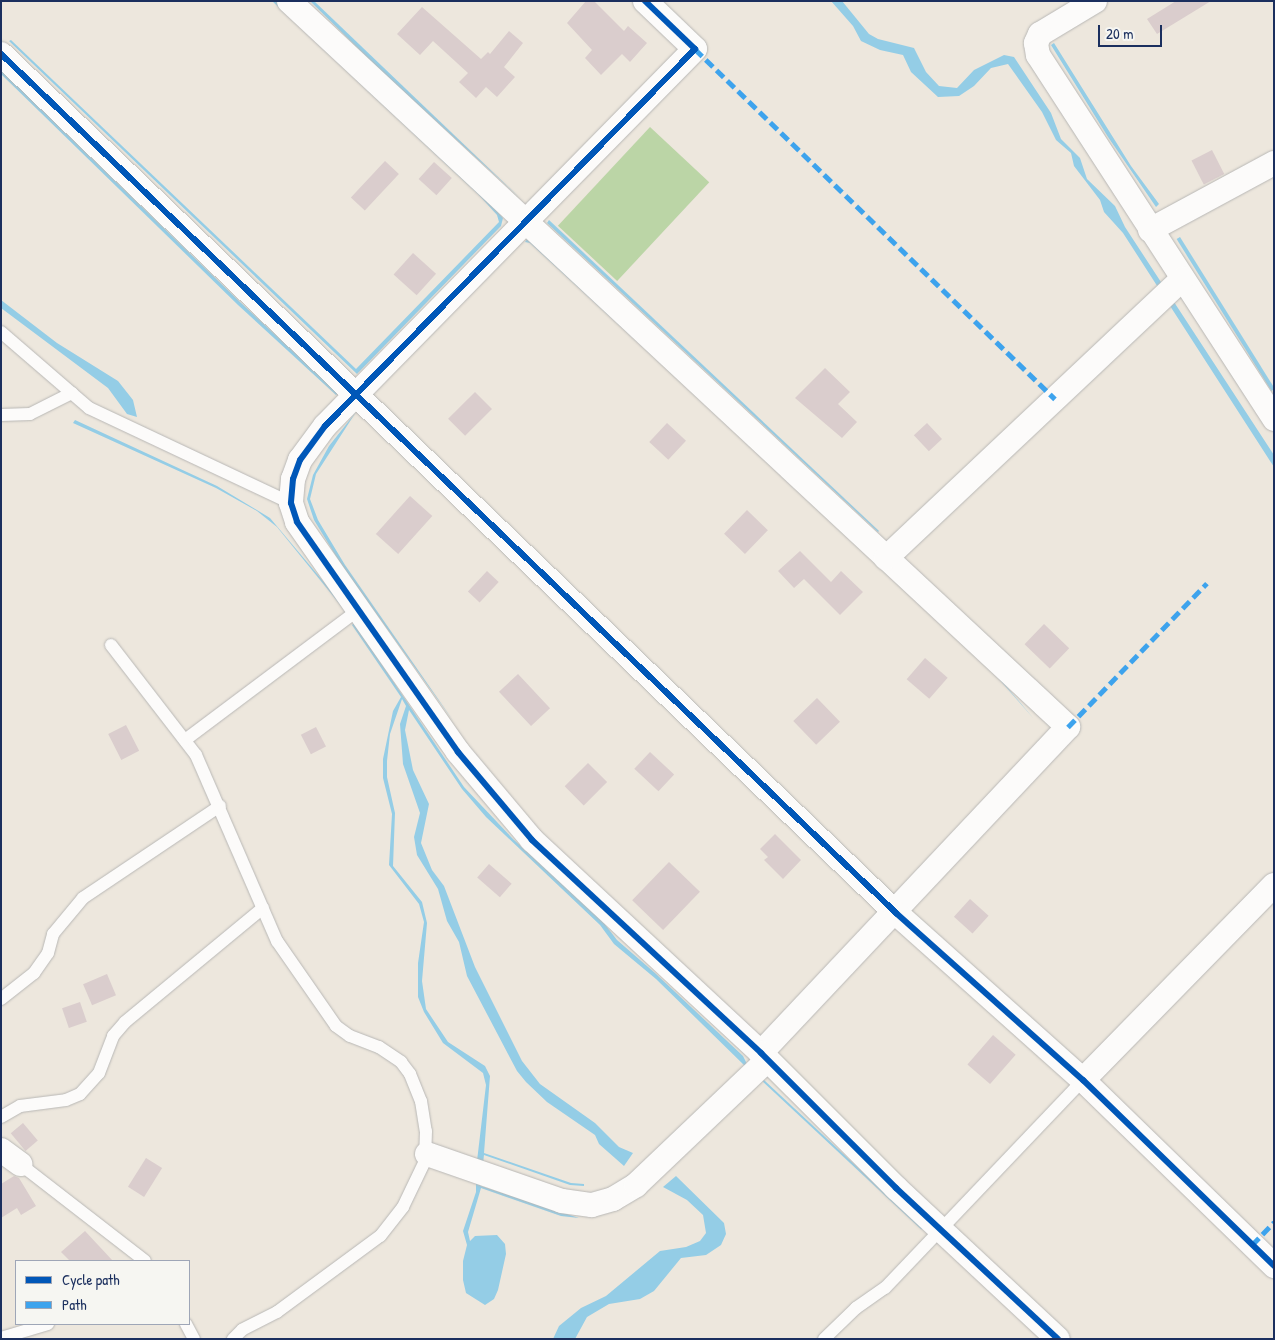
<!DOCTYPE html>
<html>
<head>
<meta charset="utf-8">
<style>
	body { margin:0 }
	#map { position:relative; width:1275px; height:1340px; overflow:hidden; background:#ede7dd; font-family:"Patrick Hand",sans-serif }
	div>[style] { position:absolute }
	.green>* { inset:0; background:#bbd5a6; transform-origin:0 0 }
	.water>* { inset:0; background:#94cde6; transform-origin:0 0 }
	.building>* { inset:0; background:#dacdcd; transform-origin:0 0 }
	.roads { filter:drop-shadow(0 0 1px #b8b7b5) drop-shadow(0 0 1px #b8b7b5) }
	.lane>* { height:12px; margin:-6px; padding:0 6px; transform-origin:6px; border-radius:6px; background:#fcfbfa }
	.street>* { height:24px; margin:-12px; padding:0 12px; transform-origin:12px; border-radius:12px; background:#fcfbfa }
	.quiet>* { height:5px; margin-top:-2.5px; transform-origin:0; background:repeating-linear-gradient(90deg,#3da3ed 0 10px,transparent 0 15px) }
	.cycleway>* { height:6px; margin:-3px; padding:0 3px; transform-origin:3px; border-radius:3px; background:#0057b8 }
	span { translate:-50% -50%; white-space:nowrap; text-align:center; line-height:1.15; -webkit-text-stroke:4px #f6f6f2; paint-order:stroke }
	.frame { position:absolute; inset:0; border:2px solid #1b2f5e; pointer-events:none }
	.legend { position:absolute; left:15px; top:1260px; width:175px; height:65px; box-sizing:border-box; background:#f6f6f2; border:1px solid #9ea6b7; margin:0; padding:6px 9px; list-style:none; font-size:15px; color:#1b2f5e }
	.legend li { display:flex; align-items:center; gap:10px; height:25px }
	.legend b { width:25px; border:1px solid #9ea6b7 }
	.scale { position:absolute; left:1098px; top:25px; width:64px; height:22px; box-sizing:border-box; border:2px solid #1b2f5e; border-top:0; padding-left:6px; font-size:15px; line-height:18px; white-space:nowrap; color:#1b2f5e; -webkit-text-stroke:4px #f6f6f2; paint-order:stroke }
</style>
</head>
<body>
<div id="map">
	<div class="green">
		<div style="left:650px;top:127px;width:81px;height:135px;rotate:43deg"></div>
	</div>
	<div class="water">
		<div style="clip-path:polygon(272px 1px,277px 1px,480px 192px,503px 218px,501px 226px,357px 374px,9px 41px,11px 40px,356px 369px,499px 222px,497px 215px,478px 194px)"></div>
		<div style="clip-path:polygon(310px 1px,314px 1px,520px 198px,380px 70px)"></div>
		<div style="clip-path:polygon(831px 1px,842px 1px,869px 34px,878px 39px,914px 48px,926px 72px,939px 86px,957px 88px,974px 70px,1004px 55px,1014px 57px,1051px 113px,1061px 139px,1080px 158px,1087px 179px,1115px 206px,1125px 227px,1274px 455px,1274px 467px,1123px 233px,1104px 212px,1100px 200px,1074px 166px,1071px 153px,1056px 140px,1042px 112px,1008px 64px,991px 68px,974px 86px,959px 96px,938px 97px,911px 72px,903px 55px,880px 50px,861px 41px,853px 26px)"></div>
		<div style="clip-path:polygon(1054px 43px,1131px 166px,1159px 204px,1156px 207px,1108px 137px,1051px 45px)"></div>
		<div style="clip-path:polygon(1px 70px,240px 302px,338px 393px,336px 395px,238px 305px,1px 74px)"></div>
		<div style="clip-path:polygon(549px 220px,879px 531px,878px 532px,547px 223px)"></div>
		<div style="left:1180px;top:237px;width:179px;height:4px;rotate:58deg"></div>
		<div style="clip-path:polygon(527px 239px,978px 653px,1034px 719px,977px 654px,530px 243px,525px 242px)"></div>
		<div style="clip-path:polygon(1px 300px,57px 343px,118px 381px,133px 400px,137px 417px,127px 414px,108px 388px,1px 308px)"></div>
		<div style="clip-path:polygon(356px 412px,316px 474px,310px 499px,318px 520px,345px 565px,454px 722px,342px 566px,314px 520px,307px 499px,313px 475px,329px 446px)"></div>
		<div style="clip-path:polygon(75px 420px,217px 486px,270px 518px,344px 606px,342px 607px,277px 527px,257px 511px,216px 488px,73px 423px)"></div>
		<div style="clip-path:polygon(354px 623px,464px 787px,513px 839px,600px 918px,617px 940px,655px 973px,743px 1056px,747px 1064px,745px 1066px,656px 979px,614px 944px,600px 925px,486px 817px,462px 789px,409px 710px,405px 730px,413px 770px,429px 804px,421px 843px,432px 870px,444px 886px,475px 967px,522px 1061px,540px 1084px,595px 1123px,619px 1147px,633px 1153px,624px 1166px,599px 1144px,595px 1135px,547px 1102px,526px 1082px,517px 1071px,467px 976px,459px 942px,447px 921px,438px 889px,417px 855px,414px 837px,420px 813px,403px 764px,400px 724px,406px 706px,402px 699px,390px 734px,387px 761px,387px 777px,395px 813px,393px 866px,422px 902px,427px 923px,422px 981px,426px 1009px,448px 1042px,485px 1066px,490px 1076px,484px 1153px,571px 1183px,584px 1184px,584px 1186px,570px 1185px,484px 1155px,483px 1163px,477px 1161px,486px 1085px,483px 1073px,443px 1043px,424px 1012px,418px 997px,418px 963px,424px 922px,419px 904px,389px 865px,392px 814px,383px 778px,383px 759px,393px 711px,401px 697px,352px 625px)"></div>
		<div style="left:764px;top:1080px;width:217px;height:2px;rotate:43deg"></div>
		<div style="clip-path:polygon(676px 1176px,724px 1223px,726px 1234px,721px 1245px,706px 1255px,681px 1258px,654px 1291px,640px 1299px,609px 1304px,587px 1317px,575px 1339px,553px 1339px,559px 1326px,581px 1308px,606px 1296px,660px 1251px,686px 1247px,700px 1241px,706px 1233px,703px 1215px,687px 1200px,663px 1187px)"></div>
		<div style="clip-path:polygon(476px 1179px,481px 1186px,579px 1218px,561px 1216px,481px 1188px,468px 1232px,470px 1241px,475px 1236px,497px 1235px,505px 1244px,506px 1254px,498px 1290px,494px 1299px,485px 1305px,466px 1293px,463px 1280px,463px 1261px,467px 1245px,463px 1231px,476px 1192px)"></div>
	</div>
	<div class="building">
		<div style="clip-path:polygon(586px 1px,594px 1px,624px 31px,628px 26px,647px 43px,630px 62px,622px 54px,601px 75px,585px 58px,592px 50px,567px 23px)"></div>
		<div style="clip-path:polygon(1176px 1px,1211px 1px,1157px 34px,1147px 19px)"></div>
		<div style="clip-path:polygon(422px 7px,481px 59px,488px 52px,490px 54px,509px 31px,523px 43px,504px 67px,515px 77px,497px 97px,486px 87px,476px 98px,459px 82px,468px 73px,433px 41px,420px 55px,397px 34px)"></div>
		<div style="left:1212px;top:150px;width:27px;height:23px;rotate:63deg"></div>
		<div style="left:385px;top:161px;width:19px;height:50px;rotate:43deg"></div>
		<div style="left:434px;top:162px;width:24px;height:23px;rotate:42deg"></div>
		<div style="left:413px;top:253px;width:31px;height:29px;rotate:42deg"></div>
		<div style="clip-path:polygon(825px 368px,850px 392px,838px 404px,857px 422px,842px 438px,795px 398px)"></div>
		<div style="left:475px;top:392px;width:24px;height:38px;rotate:45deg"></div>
		<div style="left:667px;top:423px;width:26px;height:26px;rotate:43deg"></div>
		<div style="left:927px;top:423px;width:22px;height:18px;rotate:47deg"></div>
		<div style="left:410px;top:496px;width:30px;height:51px;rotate:42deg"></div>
		<div style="left:747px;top:510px;width:29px;height:33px;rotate:44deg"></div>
		<div style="clip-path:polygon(800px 551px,831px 582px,841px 571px,863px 592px,840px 615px,804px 579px,794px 588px,778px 571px)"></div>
		<div style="left:487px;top:571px;width:16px;height:28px;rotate:43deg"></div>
		<div style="left:1044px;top:624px;width:35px;height:28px;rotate:44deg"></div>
		<div style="left:925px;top:658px;width:30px;height:28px;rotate:41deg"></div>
		<div style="left:518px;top:674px;width:47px;height:26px;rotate:47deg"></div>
		<div style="left:817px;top:698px;width:33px;height:33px;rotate:46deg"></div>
		<div style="left:126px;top:725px;width:29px;height:20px;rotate:63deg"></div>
		<div style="left:316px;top:727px;width:22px;height:17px;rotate:63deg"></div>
		<div style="left:650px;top:752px;width:33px;height:23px;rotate:43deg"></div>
		<div style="left:588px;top:763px;width:27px;height:33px;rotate:45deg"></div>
		<div style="clip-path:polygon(775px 834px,801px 860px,783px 879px,764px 860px,768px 857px,760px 849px)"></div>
		<div style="left:669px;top:862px;width:43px;height:53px;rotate:44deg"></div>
		<div style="left:489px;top:864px;width:30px;height:18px;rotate:41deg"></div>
		<div style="left:970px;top:899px;width:25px;height:24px;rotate:42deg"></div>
		<div style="left:107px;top:974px;width:23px;height:26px;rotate:67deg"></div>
		<div style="left:80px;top:1002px;width:21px;height:19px;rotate:71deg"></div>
		<div style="left:993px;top:1035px;width:30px;height:39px;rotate:41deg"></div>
		<div style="left:23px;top:1123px;width:23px;height:16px;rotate:50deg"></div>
		<div style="left:146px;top:1158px;width:19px;height:34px;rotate:32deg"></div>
		<div style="clip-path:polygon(14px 1176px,19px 1178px,36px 1206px,21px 1215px,17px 1208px,1px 1218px,1px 1184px)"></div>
		<div style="clip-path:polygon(85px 1231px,113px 1261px,70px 1261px,61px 1252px)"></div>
	</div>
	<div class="roads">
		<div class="lane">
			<div style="left:1px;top:332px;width:116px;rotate:40.8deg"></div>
			<div style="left:89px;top:408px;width:223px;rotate:25.2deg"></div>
			<div style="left:1px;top:415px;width:29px;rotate:-2deg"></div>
			<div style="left:30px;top:414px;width:47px;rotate:-26.6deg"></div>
			<div style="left:111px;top:645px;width:139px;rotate:52.3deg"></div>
			<div style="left:196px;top:755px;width:203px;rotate:66.5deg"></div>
			<div style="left:277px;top:941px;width:103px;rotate:55.2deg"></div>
			<div style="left:336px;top:1026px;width:17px;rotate:36deg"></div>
			<div style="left:350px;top:1036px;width:31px;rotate:21deg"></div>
			<div style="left:379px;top:1047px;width:27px;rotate:34deg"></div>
			<div style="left:401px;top:1062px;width:15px;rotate:53deg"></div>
			<div style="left:410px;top:1074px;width:29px;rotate:68deg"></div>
			<div style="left:421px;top:1101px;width:30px;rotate:81deg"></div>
			<div style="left:426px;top:1131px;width:30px;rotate:92deg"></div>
			<div style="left:425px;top:1161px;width:51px;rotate:115.6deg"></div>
			<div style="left:403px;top:1207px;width:37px;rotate:128deg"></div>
			<div style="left:380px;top:1236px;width:128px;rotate:143.6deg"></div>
			<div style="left:277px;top:1312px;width:39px;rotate:153deg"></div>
			<div style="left:242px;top:1330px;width:13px;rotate:135deg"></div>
			<div style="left:185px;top:740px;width:216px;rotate:-36.9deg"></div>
			<div style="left:1px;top:999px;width:42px;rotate:-38.2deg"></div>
			<div style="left:34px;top:973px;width:24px;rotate:-55deg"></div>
			<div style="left:48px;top:953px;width:20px;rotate:-75deg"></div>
			<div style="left:53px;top:934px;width:47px;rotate:-50.2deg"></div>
			<div style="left:83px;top:898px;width:165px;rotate:-33.9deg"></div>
			<div style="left:1px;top:1117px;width:22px;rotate:-30deg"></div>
			<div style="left:20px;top:1106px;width:46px;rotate:-7.4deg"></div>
			<div style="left:66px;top:1100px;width:15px;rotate:-23deg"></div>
			<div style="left:80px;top:1094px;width:28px;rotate:-48deg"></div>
			<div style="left:99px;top:1073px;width:40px;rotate:-69deg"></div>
			<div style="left:113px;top:1036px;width:18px;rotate:-49deg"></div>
			<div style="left:125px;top:1022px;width:179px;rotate:-39.6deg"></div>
			<div style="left:20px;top:1164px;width:158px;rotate:37.8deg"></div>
			<div style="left:186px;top:1324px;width:17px;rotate:62deg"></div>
			<div style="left:1px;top:1338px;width:49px;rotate:-16.6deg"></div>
			<div style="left:824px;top:1339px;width:45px;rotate:-44.1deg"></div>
			<div style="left:856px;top:1308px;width:35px;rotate:-35deg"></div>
			<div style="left:885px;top:1288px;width:287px;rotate:-46.4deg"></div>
		</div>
		<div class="street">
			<div style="left:289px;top:1px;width:1065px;rotate:42.98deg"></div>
			<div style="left:1068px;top:727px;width:448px;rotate:133.3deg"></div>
			<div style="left:645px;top:1px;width:69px;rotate:43.8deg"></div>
			<div style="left:695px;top:49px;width:528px;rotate:134.46deg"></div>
			<div style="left:325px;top:426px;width:42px;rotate:126.3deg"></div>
			<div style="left:300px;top:460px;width:20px;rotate:110deg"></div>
			<div style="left:293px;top:479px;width:24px;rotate:95deg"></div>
			<div style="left:291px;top:503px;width:20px;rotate:72deg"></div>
			<div style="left:297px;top:522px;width:281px;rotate:55deg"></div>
			<div style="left:458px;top:752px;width:115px;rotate:49.9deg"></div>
			<div style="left:532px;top:840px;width:313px;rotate:42.9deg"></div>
			<div style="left:761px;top:1053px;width:191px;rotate:45deg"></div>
			<div style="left:896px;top:1188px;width:221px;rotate:43deg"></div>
			<div style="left:1095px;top:1px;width:64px;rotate:149deg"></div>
			<div style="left:1040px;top:34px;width:10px;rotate:114deg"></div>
			<div style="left:1036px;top:43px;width:12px;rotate:81deg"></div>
			<div style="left:1038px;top:55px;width:434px;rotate:57deg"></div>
			<div style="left:1px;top:54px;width:1241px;rotate:43.82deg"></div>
			<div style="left:896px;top:913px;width:251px;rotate:41.8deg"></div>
			<div style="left:1083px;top:1080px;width:267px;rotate:44.2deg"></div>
			<div style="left:1150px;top:230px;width:141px;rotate:-28.4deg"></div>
			<div style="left:886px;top:558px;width:407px;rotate:-43.3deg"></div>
			<div style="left:1083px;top:1080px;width:273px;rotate:-45.6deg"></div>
			<div style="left:1px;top:1150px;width:24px;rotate:36deg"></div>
			<div style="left:427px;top:1154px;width:143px;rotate:19.2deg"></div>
			<div style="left:562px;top:1201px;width:30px;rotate:8deg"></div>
			<div style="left:592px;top:1205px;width:22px;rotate:-16deg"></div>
			<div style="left:613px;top:1199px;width:27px;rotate:-31deg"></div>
			<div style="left:636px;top:1185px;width:180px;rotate:-43.6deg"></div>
		</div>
	</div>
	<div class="quiet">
		<div style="left:695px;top:49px;width:502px;rotate:44.19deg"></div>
		<div style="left:1068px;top:727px;width:200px;rotate:-46deg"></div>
		<div style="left:1252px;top:1245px;width:32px;rotate:-46deg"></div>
	</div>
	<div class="cycleway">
		<div style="left:645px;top:1px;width:69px;rotate:43.8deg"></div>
		<div style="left:695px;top:49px;width:528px;rotate:134.46deg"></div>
		<div style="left:325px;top:426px;width:42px;rotate:126.3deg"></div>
		<div style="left:300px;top:460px;width:20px;rotate:110deg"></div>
		<div style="left:293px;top:479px;width:24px;rotate:95deg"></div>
		<div style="left:291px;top:503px;width:20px;rotate:72deg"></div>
		<div style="left:297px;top:522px;width:281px;rotate:55deg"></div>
		<div style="left:458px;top:752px;width:115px;rotate:49.9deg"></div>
		<div style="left:532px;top:840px;width:313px;rotate:42.9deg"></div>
		<div style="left:761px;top:1053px;width:191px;rotate:45deg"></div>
		<div style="left:896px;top:1188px;width:221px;rotate:43deg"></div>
		<div style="left:1px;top:54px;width:1241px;rotate:43.82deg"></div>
		<div style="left:896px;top:913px;width:251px;rotate:41.8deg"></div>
		<div style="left:1083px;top:1080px;width:267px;rotate:44.2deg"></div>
	</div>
	<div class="frame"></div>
	<ul class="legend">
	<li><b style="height:6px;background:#0057b8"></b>Cycle path</li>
	<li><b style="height:6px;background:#3da3ed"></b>Path</li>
	</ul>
	<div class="scale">20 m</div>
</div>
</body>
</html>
